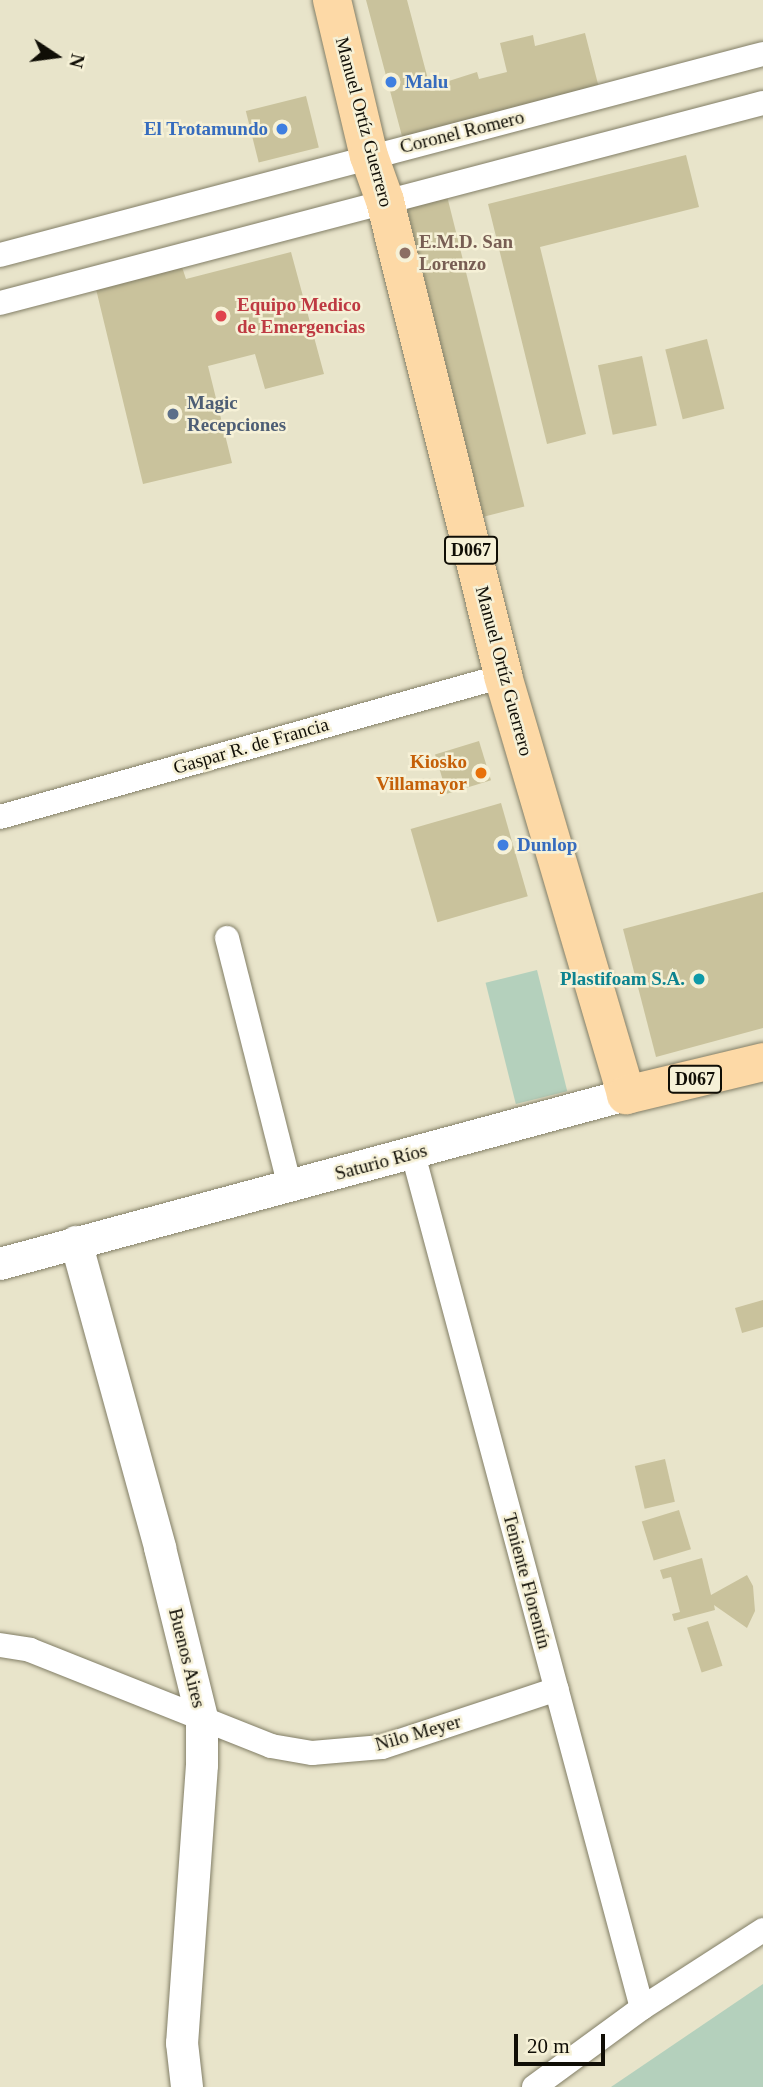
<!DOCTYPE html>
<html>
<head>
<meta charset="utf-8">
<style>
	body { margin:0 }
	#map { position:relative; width:763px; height:2087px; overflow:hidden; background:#e8e4ca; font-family:"Times New Roman",serif }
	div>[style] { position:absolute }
	.green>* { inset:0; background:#b4d0bc; transform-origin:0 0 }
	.building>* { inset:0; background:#c9c29c; transform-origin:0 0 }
	.roads { filter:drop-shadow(0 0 2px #827e66) drop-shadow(0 0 2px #827e66) }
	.minor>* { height:24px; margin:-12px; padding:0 12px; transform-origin:12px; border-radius:12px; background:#fff }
	.tertiary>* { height:32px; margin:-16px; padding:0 16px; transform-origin:16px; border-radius:16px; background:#fff }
	.primary>* { height:38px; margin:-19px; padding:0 19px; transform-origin:19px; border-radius:19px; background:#fdd9a6 }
	.dots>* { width:19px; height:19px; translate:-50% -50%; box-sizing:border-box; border:4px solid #f6f1d7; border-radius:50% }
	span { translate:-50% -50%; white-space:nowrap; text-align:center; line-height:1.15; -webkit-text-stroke:5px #f6f1d7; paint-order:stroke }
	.shield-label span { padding:2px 5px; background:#f6f1d7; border:2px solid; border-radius:5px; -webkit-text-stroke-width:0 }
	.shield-label { font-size:18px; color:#100e06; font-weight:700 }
	.shop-label { font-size:19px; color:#366cbe; font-weight:700 }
	.left { translate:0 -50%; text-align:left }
	.right { translate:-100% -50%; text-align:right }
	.street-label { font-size:19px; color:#100e06 }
	.education-label { font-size:19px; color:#785e54; font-weight:700 }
	.health-label { font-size:19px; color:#be3a42; font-weight:700 }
	.service-label { font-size:19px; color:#4e5e75; font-weight:700 }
	.food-label { font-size:19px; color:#c56008; font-weight:700 }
	.culture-label { font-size:19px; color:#0d838f; font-weight:700 }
	.north { position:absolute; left:21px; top:21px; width:70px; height:70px; -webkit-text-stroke:5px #f6f1d7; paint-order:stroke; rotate:103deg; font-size:19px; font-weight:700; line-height:28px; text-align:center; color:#100e06 }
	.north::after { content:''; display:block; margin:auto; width:24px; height:32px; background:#100e06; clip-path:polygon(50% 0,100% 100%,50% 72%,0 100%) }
	.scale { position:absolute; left:514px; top:2034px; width:91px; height:32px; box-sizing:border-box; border:4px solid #100e06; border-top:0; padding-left:9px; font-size:21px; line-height:24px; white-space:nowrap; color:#100e06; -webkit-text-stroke:5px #f6f1d7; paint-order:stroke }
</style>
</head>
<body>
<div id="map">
	<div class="green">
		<div style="left:537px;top:970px;width:125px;height:53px;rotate:76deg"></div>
		<div style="clip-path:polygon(763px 1984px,763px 2087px,611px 2087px)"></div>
	</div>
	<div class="building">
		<div style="clip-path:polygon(366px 0,407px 0,430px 87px,477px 72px,479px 79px,507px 72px,500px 43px,533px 35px,535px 46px,585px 33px,599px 88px,403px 140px)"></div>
		<div style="left:306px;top:96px;width:53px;height:62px;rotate:76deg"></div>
		<div style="clip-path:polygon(686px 155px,699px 207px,540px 247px,586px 434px,547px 444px,488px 204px)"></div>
		<div style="left:447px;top:196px;width:320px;height:42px;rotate:76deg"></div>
		<div style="clip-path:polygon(291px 252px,324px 374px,265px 389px,255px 354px,208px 366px,232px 463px,143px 484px,96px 289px,182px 267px,186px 279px)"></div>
		<div style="left:707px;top:339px;width:72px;height:43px;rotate:76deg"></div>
		<div style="left:642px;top:356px;width:71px;height:45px;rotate:78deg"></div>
		<div style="left:479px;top:741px;width:41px;height:46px;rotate:73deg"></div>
		<div style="left:501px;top:803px;width:97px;height:94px;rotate:74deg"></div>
		<div style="clip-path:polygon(763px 892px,763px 1028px,656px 1057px,623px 929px)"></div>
		<div style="clip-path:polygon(763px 1300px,763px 1327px,742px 1333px,735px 1308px)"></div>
		<div style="left:665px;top:1459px;width:44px;height:31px;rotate:77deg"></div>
		<div style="left:679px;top:1510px;width:41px;height:39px;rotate:73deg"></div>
		<div style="clip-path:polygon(702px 1558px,711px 1595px,747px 1575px,753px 1586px,755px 1611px,747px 1628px,714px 1605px,715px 1610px,674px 1621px,672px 1614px,680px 1612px,671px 1577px,663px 1579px,660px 1570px)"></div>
		<div style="left:708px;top:1621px;width:47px;height:22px;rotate:72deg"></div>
	</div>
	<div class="roads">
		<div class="minor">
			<div style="left:0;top:255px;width:789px;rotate:-14.76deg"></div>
			<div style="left:0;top:303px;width:789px;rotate:-14.69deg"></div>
			<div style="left:0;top:817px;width:522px;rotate:-15.66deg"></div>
			<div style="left:227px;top:938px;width:257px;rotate:75.8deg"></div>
			<div style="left:413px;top:1154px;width:884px;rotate:74.99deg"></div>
			<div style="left:0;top:1645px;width:30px;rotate:9deg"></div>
			<div style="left:30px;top:1650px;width:259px;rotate:21.7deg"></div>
			<div style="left:271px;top:1746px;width:42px;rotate:9.7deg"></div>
			<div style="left:312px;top:1753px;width:70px;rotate:-4.9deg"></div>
			<div style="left:382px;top:1747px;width:184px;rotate:-18.3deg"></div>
			<div style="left:534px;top:2087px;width:134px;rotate:-36.2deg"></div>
			<div style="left:642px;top:2008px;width:144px;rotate:-32.8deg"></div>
		</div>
		<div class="tertiary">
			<div style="left:76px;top:1242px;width:317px;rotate:74.6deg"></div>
			<div style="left:160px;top:1548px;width:175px;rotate:76.1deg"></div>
			<div style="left:202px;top:1718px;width:47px;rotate:90deg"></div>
			<div style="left:202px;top:1765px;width:279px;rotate:94.1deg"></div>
			<div style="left:182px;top:2043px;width:44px;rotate:83.5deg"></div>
			<div style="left:0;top:1264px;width:648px;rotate:-15.11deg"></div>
		</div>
		<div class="primary">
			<div style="left:332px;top:0;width:160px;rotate:76.7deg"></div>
			<div style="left:369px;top:156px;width:48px;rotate:70.4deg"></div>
			<div style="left:385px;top:201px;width:489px;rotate:76deg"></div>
			<div style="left:503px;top:676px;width:437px;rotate:73.6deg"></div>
			<div style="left:626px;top:1095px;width:141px;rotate:-13.5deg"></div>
		</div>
	</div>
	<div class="dots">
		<div style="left:391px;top:82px;background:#3f7fe0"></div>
		<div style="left:282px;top:129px;background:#3f7fe0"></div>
		<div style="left:405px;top:253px;background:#8d6e63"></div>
		<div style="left:221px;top:316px;background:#e0444e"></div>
		<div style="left:173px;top:414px;background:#5c6f8a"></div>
		<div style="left:481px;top:773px;background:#e8710a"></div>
		<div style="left:503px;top:845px;background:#3f7fe0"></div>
		<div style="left:699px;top:979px;background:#0f9aa8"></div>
	</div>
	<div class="shield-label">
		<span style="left:471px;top:550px">D067</span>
		<span style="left:695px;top:1079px">D067</span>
	</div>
	<div class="shop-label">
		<span class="left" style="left:405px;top:82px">Malu</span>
		<span class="right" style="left:268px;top:129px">El Trotamundo</span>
		<span class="left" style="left:517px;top:845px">Dunlop</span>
	</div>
	<div class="street-label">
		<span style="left:364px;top:122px;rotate:75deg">Manuel Ortíz Guerrero</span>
		<span style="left:462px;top:132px;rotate:-14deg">Coronel Romero</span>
		<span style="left:504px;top:671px;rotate:75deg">Manuel Ortíz Guerrero</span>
		<span style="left:251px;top:746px;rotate:-16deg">Gaspar R. de Francia</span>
		<span style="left:381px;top:1162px;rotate:-15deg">Saturio Ríos</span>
		<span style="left:527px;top:1581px;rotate:75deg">Teniente Florentín</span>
		<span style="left:187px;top:1658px;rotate:76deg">Buenos Aires</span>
		<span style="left:418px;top:1733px;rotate:-16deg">Nilo Meyer</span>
	</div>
	<div class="education-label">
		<span class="left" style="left:419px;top:253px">E.M.D. San<br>Lorenzo</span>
	</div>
	<div class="health-label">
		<span class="left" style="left:237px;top:316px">Equipo Medico<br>de Emergencias</span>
	</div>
	<div class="service-label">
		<span class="left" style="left:187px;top:414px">Magic<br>Recepciones</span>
	</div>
	<div class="food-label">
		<span class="right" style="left:467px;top:773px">Kiosko<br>Villamayor</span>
	</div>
	<div class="culture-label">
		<span class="right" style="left:685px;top:979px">Plastifoam S.A.</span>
	</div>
	<div class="north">N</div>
	<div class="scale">20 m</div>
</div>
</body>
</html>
